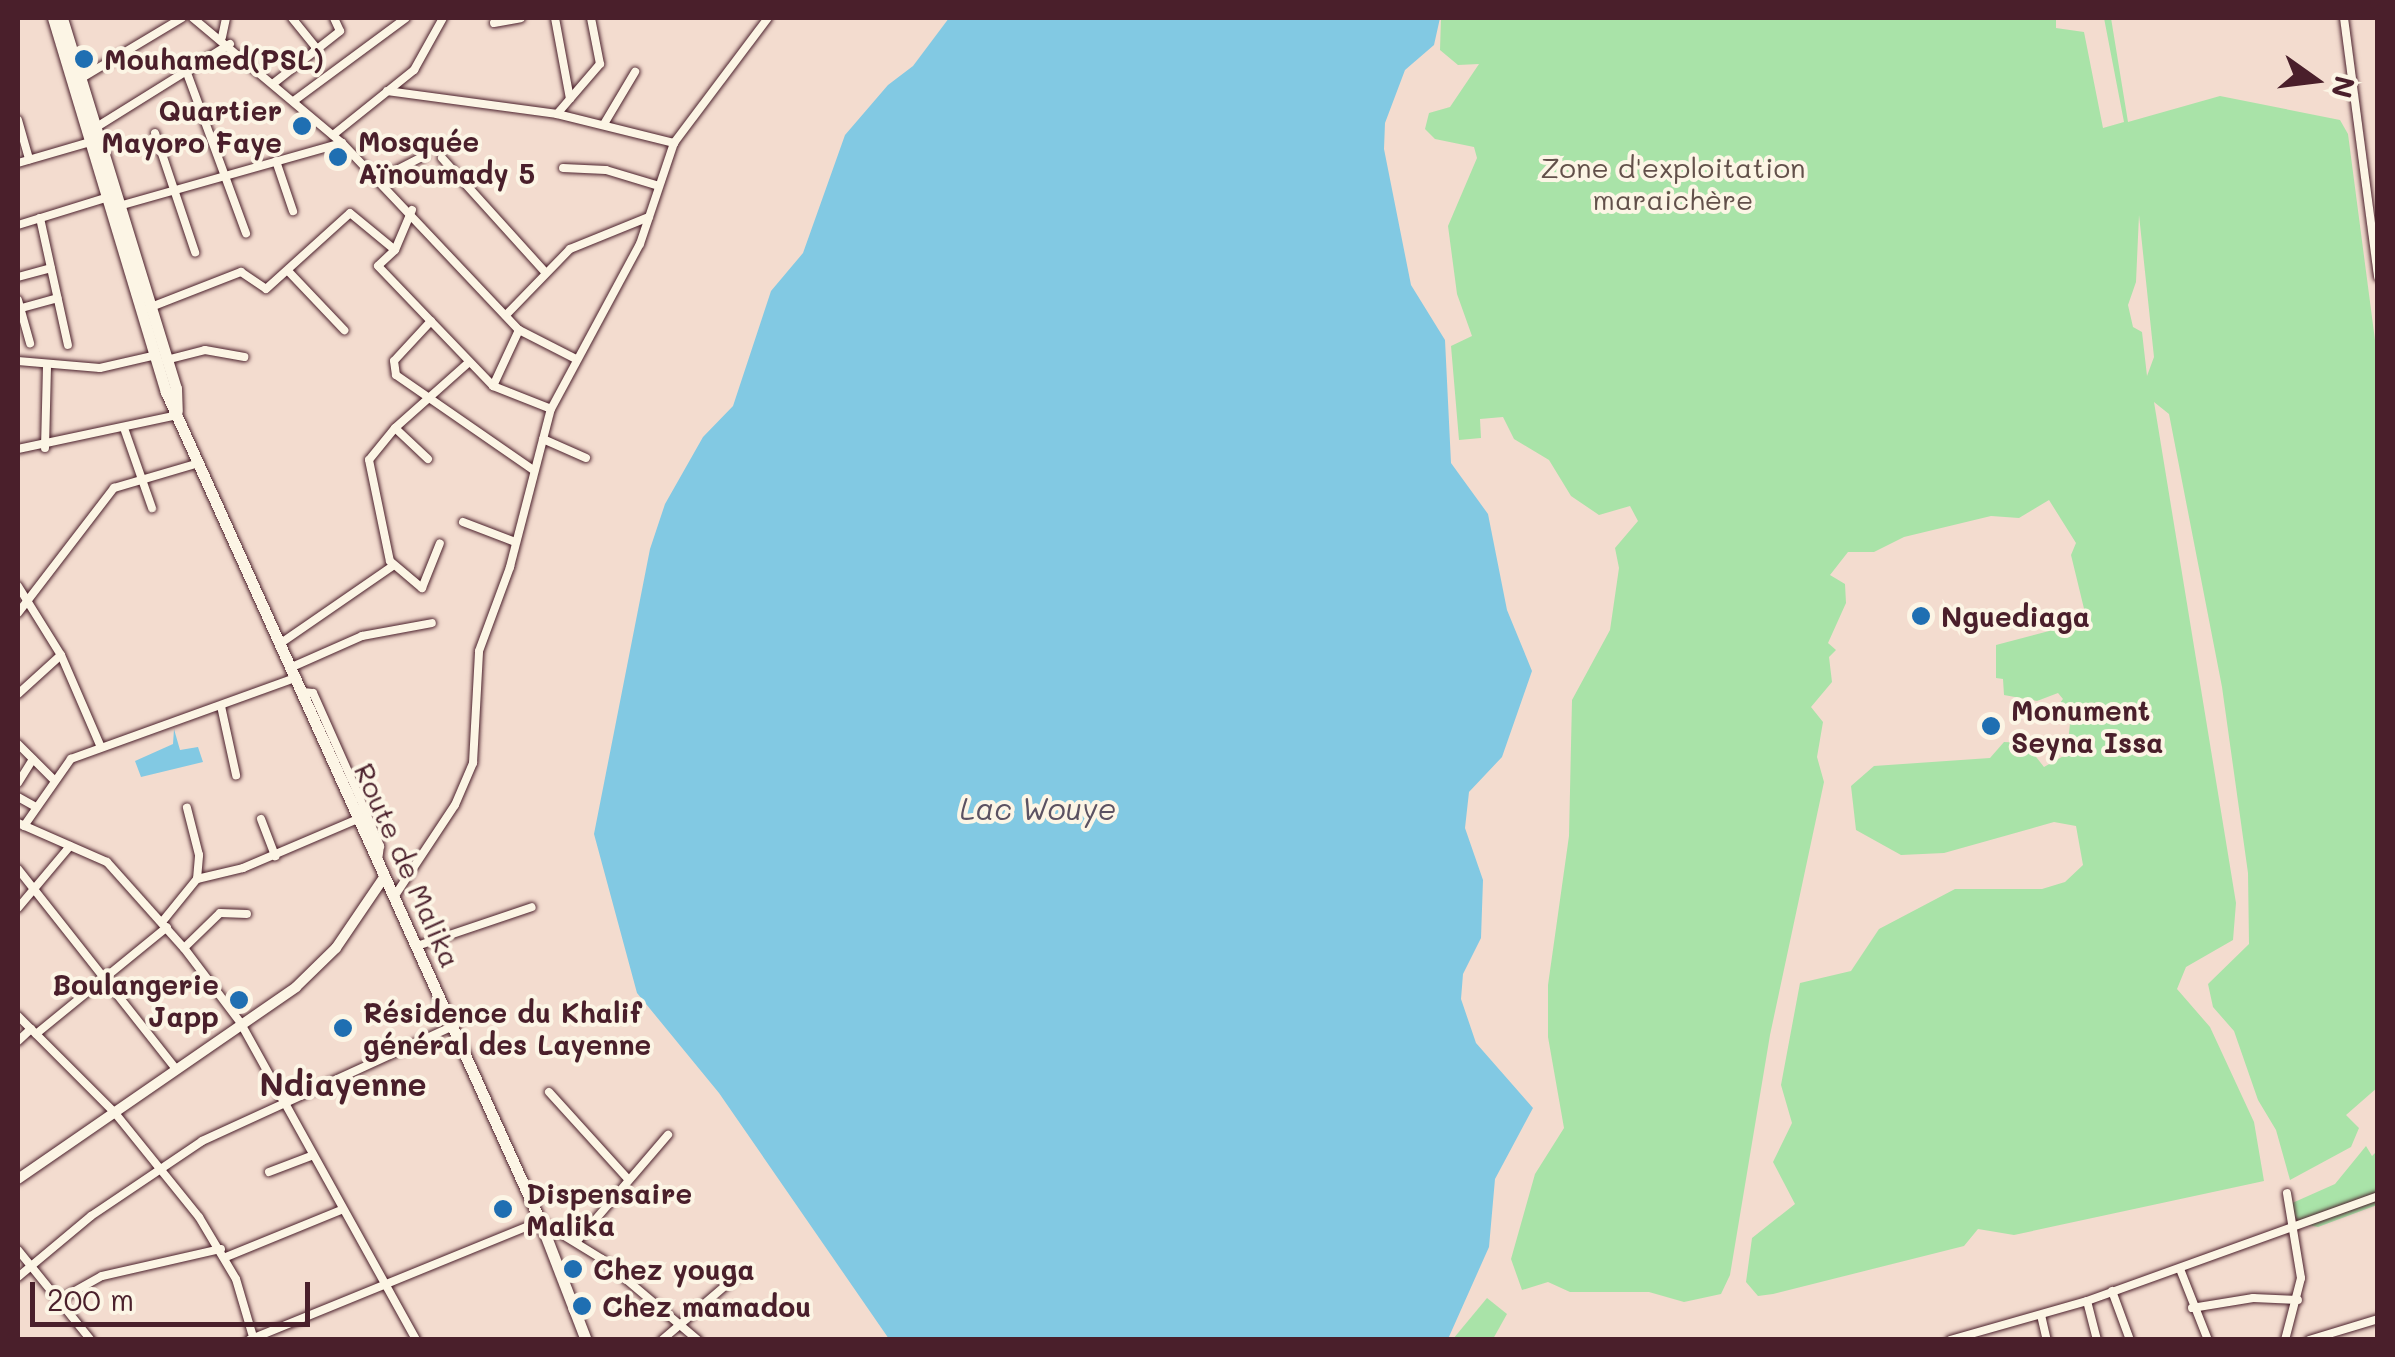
<!DOCTYPE html>
<html>
<head>
<meta charset="utf-8">
<style>
	body { margin:0 }
	#map { position:relative; width:2395px; height:1357px; overflow:hidden; background:#f3dccf; font-family:Mali,sans-serif }
	div>[style] { position:absolute }
	.green>* { inset:0; background:#a9e3a8 }
	.water>* { inset:0; background:#82c9e3 }
	.roads { filter:drop-shadow(0 0 2px #4a1f2b) drop-shadow(0 0 2px #4a1f2b) }
	.minor>* { height:8px; margin:-4px; padding:0 4px; transform-origin:4px; border-radius:4px; background:#fcf5e5 }
	.tertiary>* { height:10px; margin:-5px; padding:0 5px; transform-origin:5px; border-radius:5px; background:#fcf5e5 }
	.secondary>* { height:11px; margin:-5.5px; padding:0 5.5px; transform-origin:5.5px; border-radius:5.5px; background:#fcf5e5 }
	.dots>* { width:28px; height:28px; translate:-50% -50%; box-sizing:border-box; border:5px solid #fcf5e5; border-radius:50% }
	span { translate:-50% -50%; white-space:nowrap; text-align:center; line-height:1.15; -webkit-text-stroke:8px #fcf5e5; paint-order:stroke }
	.poi-label { font-size:28px; color:#4a1f2b; font-weight:700 }
	.left { translate:0 -50%; text-align:left }
	.right { translate:-100% -50%; text-align:right }
	.park-label { font-size:28px; color:#62504a }
	.street-label { font-size:28px; color:#4a1f2b }
	.water-label { font-size:30px; color:#5b5262; font-style:italic }
	.quarter-label { font-size:32px; color:#4a1f2b; font-weight:700 }
	.frame { position:absolute; inset:0; border:20px solid #4a1f2b; pointer-events:none }
	.north { position:absolute; left:2265px; top:30px; width:100px; height:100px; -webkit-text-stroke:8px #fcf5e5; paint-order:stroke; rotate:104deg; font-size:28px; font-weight:700; line-height:40px; text-align:center; color:#4a1f2b }
	.north::after { content:''; display:block; margin:auto; width:35px; height:45px; background:#4a1f2b; clip-path:polygon(50% 0,100% 100%,50% 72%,0 100%) }
	.scale { position:absolute; left:30px; top:1282px; width:280px; height:45px; box-sizing:border-box; border:5px solid #4a1f2b; border-top:0; padding-left:12px; font-size:30px; line-height:35px; white-space:nowrap; color:#4a1f2b; -webkit-text-stroke:8px #fcf5e5; paint-order:stroke }
</style>
</head>
<body>
<div id="map">
	<div class="green">
		<div style="clip-path:polygon(evenodd,1441px 18px,2056px 18px,2056px 28px,2084px 32px,2103px 128px,2124px 122px,2104px 18px,2111px 18px,2128px 122px,2220px 96px,2340px 120px,2348px 134px,2378px 363px,2378px 1087px,2346px 1115px,2359px 1128px,2351px 1147px,2290px 1180px,2276px 1130px,2258px 1100px,2234px 1031px,2213px 1007px,2208px 984px,2249px 944px,2248px 873px,2222px 687px,2169px 414px,2154px 402px,2236px 903px,2233px 940px,2186px 967px,2177px 989px,2210px 1027px,2254px 1122px,2264px 1181px,2014px 1235px,1978px 1229px,1964px 1246px,1773px 1294px,1758px 1296px,1746px 1282px,1752px 1238px,1795px 1204px,1773px 1162px,1792px 1123px,1781px 1085px,1800px 983px,1851px 971px,1879px 929px,1955px 889px,2042px 889px,2065px 882px,2083px 865px,2076px 826px,2054px 822px,1944px 853px,1901px 855px,1856px 830px,1851px 786px,1874px 766px,1990px 758px,2004px 742px,2025px 743px,2044px 767px,2067px 754px,2070px 723px,2056px 708px,2063px 699px,2058px 693px,2037px 701px,2004px 695px,2003px 679px,1996px 678px,1996px 645px,2087px 621px,2071px 555px,2076px 543px,2049px 500px,2019px 518px,1991px 516px,1904px 537px,1874px 552px,1848px 552px,1830px 575px,1845px 584px,1846px 603px,1828px 643px,1836px 650px,1829px 657px,1832px 682px,1811px 707px,1823px 722px,1817px 757px,1824px 782px,1770px 1035px,1730px 1275px,1721px 1294px,1684px 1302px,1649px 1292px,1570px 1292px,1548px 1282px,1522px 1290px,1511px 1259px,1535px 1174px,1564px 1128px,1548px 1037px,1548px 985px,1569px 836px,1572px 700px,1610px 630px,1619px 568px,1615px 548px,1638px 521px,1630px 506px,1599px 515px,1571px 496px,1549px 460px,1514px 439px,1503px 417px,1480px 419px,1481px 438px,1459px 440px,1451px 346px,1472px 336px,1457px 294px,1448px 226px,1477px 158px,1474px 147px,1435px 139px,1425px 129px,1429px 113px,1450px 107px,1479px 64px,1458px 65px,1440px 50px,1441px 18px,2139px 215px,2154px 357px,2147px 376px,2142px 332px,2133px 327px,2128px 305px,2136px 282px,2139px 215px)"></div>
		<div style="clip-path:polygon(2366px 1146px,2372px 1156px,2377px 1151px,2377px 1205px,2318px 1227px,2298px 1223px,2290px 1204px,2335px 1184px)"></div>
		<div style="clip-path:polygon(1487px 1298px,1507px 1314px,1493px 1339px,1453px 1339px)"></div>
	</div>
	<div class="water">
		<div style="clip-path:polygon(949px 18px,1440px 18px,1434px 45px,1405px 70px,1385px 123px,1384px 149px,1411px 285px,1445px 340px,1451px 463px,1488px 514px,1507px 610px,1532px 671px,1502px 757px,1469px 792px,1465px 828px,1483px 880px,1481px 938px,1463px 974px,1461px 999px,1476px 1043px,1533px 1108px,1495px 1179px,1489px 1247px,1448px 1339px,889px 1339px,719px 1093px,637px 993px,594px 834px,650px 549px,665px 504px,703px 437px,733px 406px,771px 291px,803px 253px,845px 135px,888px 85px,913px 66px)"></div>
		<div style="clip-path:polygon(174px 729px,180px 750px,198px 747px,203px 762px,141px 777px,135px 761px,173px 744px)"></div>
	</div>
	<div class="roads">
		<div class="minor">
			<div style="left:193px;top:18px;width:194px;rotate:40deg"></div>
			<div style="left:342px;top:143px;width:257px;rotate:46.6deg"></div>
			<div style="left:519px;top:330px;width:64px;rotate:27deg"></div>
			<div style="left:292px;top:18px;width:38px;rotate:51deg"></div>
			<div style="left:555px;top:18px;width:82px;rotate:79.5deg"></div>
			<div style="left:2344px;top:18px;width:261px;rotate:82.5deg"></div>
			<div style="left:494px;top:23px;width:27px;rotate:-10deg"></div>
			<div style="left:222px;top:37px;width:19px;rotate:-78deg"></div>
			<div style="left:187px;top:73px;width:171px;rotate:69.8deg"></div>
			<div style="left:80px;top:79px;width:119px;rotate:-30.9deg"></div>
			<div style="left:274px;top:83px;width:84px;rotate:-38.2deg"></div>
			<div style="left:340px;top:31px;width:14px;rotate:-115deg"></div>
			<div style="left:387px;top:91px;width:172px;rotate:7.7deg"></div>
			<div style="left:557px;top:114px;width:121px;rotate:13.9deg"></div>
			<div style="left:295px;top:100px;width:138px;rotate:-36.5deg"></div>
			<div style="left:557px;top:114px;width:66px;rotate:-49.3deg"></div>
			<div style="left:600px;top:64px;width:47px;rotate:-101.1deg"></div>
			<div style="left:18px;top:120px;width:41px;rotate:74.2deg"></div>
			<div style="left:604px;top:124px;width:61px;rotate:-59.2deg"></div>
			<div style="left:95px;top:128px;width:159px;rotate:-31.9deg"></div>
			<div style="left:155px;top:133px;width:126px;rotate:71.4deg"></div>
			<div style="left:333px;top:135px;width:104px;rotate:-38.7deg"></div>
			<div style="left:414px;top:70px;width:60px;rotate:-60.9deg"></div>
			<div style="left:442px;top:158px;width:154px;rotate:47.9deg"></div>
			<div style="left:276px;top:161px;width:53px;rotate:71.2deg"></div>
			<div style="left:18px;top:163px;width:72px;rotate:-16.2deg"></div>
			<div style="left:563px;top:168px;width:43px;rotate:2.7deg"></div>
			<div style="left:606px;top:170px;width:55px;rotate:16.8deg"></div>
			<div style="left:379px;top:179px;width:51px;rotate:-27.1deg"></div>
			<div style="left:119px;top:206px;width:232px;rotate:-15.8deg"></div>
			<div style="left:412px;top:210px;width:43px;rotate:113deg"></div>
			<div style="left:395px;top:250px;width:23px;rotate:137deg"></div>
			<div style="left:378px;top:266px;width:166px;rotate:46.2deg"></div>
			<div style="left:493px;top:386px;width:62px;rotate:21.6deg"></div>
			<div style="left:40px;top:218px;width:130px;rotate:77.6deg"></div>
			<div style="left:18px;top:225px;width:91px;rotate:-17.2deg"></div>
			<div style="left:290px;top:273px;width:79px;rotate:46.5deg"></div>
			<div style="left:18px;top:277px;width:34px;rotate:-15deg"></div>
			<div style="left:18px;top:300px;width:45px;rotate:74.4deg"></div>
			<div style="left:151px;top:307px;width:97px;rotate:-21.3deg"></div>
			<div style="left:241px;top:272px;width:30px;rotate:34deg"></div>
			<div style="left:266px;top:289px;width:113px;rotate:-42.1deg"></div>
			<div style="left:350px;top:213px;width:58px;rotate:39.4deg"></div>
			<div style="left:18px;top:309px;width:41px;rotate:-15.4deg"></div>
			<div style="left:506px;top:315px;width:92px;rotate:-45.9deg"></div>
			<div style="left:570px;top:249px;width:85px;rotate:-22.1deg"></div>
			<div style="left:431px;top:321px;width:54px;rotate:132.8deg"></div>
			<div style="left:394px;top:361px;width:14px;rotate:82deg"></div>
			<div style="left:396px;top:375px;width:167px;rotate:34.7deg"></div>
			<div style="left:166px;top:360px;width:40px;rotate:-14.4deg"></div>
			<div style="left:205px;top:350px;width:40px;rotate:10deg"></div>
			<div style="left:18px;top:361px;width:82px;rotate:4.9deg"></div>
			<div style="left:100px;top:368px;width:53px;rotate:-13deg"></div>
			<div style="left:493px;top:386px;width:62px;rotate:-65.1deg"></div>
			<div style="left:124px;top:428px;width:85px;rotate:70.7deg"></div>
			<div style="left:395px;top:428px;width:99px;rotate:-41.7deg"></div>
			<div style="left:543px;top:439px;width:47px;rotate:23.8deg"></div>
			<div style="left:45px;top:448px;width:80px;rotate:-88.6deg"></div>
			<div style="left:18px;top:449px;width:164px;rotate:-12deg"></div>
			<div style="left:428px;top:459px;width:45px;rotate:-136.8deg"></div>
			<div style="left:395px;top:428px;width:41px;rotate:129.1deg"></div>
			<div style="left:369px;top:460px;width:103px;rotate:78.3deg"></div>
			<div style="left:390px;top:561px;width:42px;rotate:40.2deg"></div>
			<div style="left:422px;top:588px;width:48px;rotate:-68.2deg"></div>
			<div style="left:463px;top:522px;width:56px;rotate:21deg"></div>
			<div style="left:18px;top:586px;width:81px;rotate:58.1deg"></div>
			<div style="left:61px;top:655px;width:98px;rotate:66.6deg"></div>
			<div style="left:18px;top:613px;width:158px;rotate:-52.5deg"></div>
			<div style="left:114px;top:488px;width:89px;rotate:-16.4deg"></div>
			<div style="left:281px;top:643px;width:137px;rotate:-34.6deg"></div>
			<div style="left:292px;top:667px;width:77px;rotate:-23.9deg"></div>
			<div style="left:362px;top:636px;width:71px;rotate:-10.5deg"></div>
			<div style="left:303px;top:692px;width:10px;rotate:6deg"></div>
			<div style="left:313px;top:693px;width:108px;rotate:66deg"></div>
			<div style="left:357px;top:792px;width:59px;rotate:66.9deg"></div>
			<div style="left:380px;top:846px;width:15px;rotate:98deg"></div>
			<div style="left:18px;top:694px;width:58px;rotate:-42.2deg"></div>
			<div style="left:221px;top:706px;width:71px;rotate:77.7deg"></div>
			<div style="left:18px;top:744px;width:49px;rotate:45deg"></div>
			<div style="left:18px;top:783px;width:28px;rotate:-58deg"></div>
			<div style="left:18px;top:797px;width:21px;rotate:29deg"></div>
			<div style="left:261px;top:819px;width:40px;rotate:69deg"></div>
			<div style="left:18px;top:823px;width:97px;rotate:23.7deg"></div>
			<div style="left:107px;top:862px;width:115px;rotate:48.2deg"></div>
			<div style="left:184px;top:948px;width:93px;rotate:52.9deg"></div>
			<div style="left:240px;top:1022px;width:363px;rotate:61deg"></div>
			<div style="left:24px;top:826px;width:82px;rotate:-55deg"></div>
			<div style="left:71px;top:759px;width:240px;rotate:-19.9deg"></div>
			<div style="left:18px;top:869px;width:253px;rotate:51.7deg"></div>
			<div style="left:197px;top:879px;width:47px;rotate:-13.4deg"></div>
			<div style="left:243px;top:868px;width:127px;rotate:-23.1deg"></div>
			<div style="left:394px;top:897px;width:110px;rotate:-56.5deg"></div>
			<div style="left:455px;top:805px;width:46px;rotate:-66.8deg"></div>
			<div style="left:473px;top:763px;width:112px;rotate:-86.9deg"></div>
			<div style="left:479px;top:651px;width:90px;rotate:-69.7deg"></div>
			<div style="left:510px;top:567px;width:163px;rotate:-75.5deg"></div>
			<div style="left:551px;top:409px;width:187px;rotate:-61.7deg"></div>
			<div style="left:640px;top:244px;width:107px;rotate:-71.4deg"></div>
			<div style="left:674px;top:143px;width:156px;rotate:-53.1deg"></div>
			<div style="left:18px;top:908px;width:81px;rotate:-50deg"></div>
			<div style="left:162px;top:922px;width:55px;rotate:-50.9deg"></div>
			<div style="left:197px;top:879px;width:24px;rotate:-85deg"></div>
			<div style="left:199px;top:855px;width:49px;rotate:-104.3deg"></div>
			<div style="left:417px;top:946px;width:121px;rotate:-18.7deg"></div>
			<div style="left:184px;top:948px;width:50px;rotate:-44.2deg"></div>
			<div style="left:220px;top:913px;width:27px;rotate:2deg"></div>
			<div style="left:18px;top:1016px;width:137px;rotate:45deg"></div>
			<div style="left:115px;top:1113px;width:134px;rotate:51.1deg"></div>
			<div style="left:199px;top:1217px;width:72px;rotate:59.2deg"></div>
			<div style="left:236px;top:1279px;width:64px;rotate:73.6deg"></div>
			<div style="left:36px;top:1034px;width:169px;rotate:-39.2deg"></div>
			<div style="left:18px;top:1041px;width:18px;rotate:-43deg"></div>
			<div style="left:549px;top:1092px;width:118px;rotate:47.8deg"></div>
			<div style="left:269px;top:1172px;width:45px;rotate:-20.9deg"></div>
			<div style="left:577px;top:1241px;width:140px;rotate:-49.4deg"></div>
			<div style="left:18px;top:1250px;width:116px;rotate:51deg"></div>
			<div style="left:226px;top:1257px;width:124px;rotate:-22.2deg"></div>
			<div style="left:2180px;top:1269px;width:76px;rotate:68.5deg"></div>
			<div style="left:18px;top:1277px;width:95px;rotate:-39.9deg"></div>
			<div style="left:91px;top:1216px;width:134px;rotate:-34deg"></div>
			<div style="left:202px;top:1141px;width:276px;rotate:-24.6deg"></div>
			<div style="left:2112px;top:1291px;width:52px;rotate:69.8deg"></div>
			<div style="left:59px;top:1300px;width:49px;rotate:-29.2deg"></div>
			<div style="left:102px;top:1276px;width:122px;rotate:-12.8deg"></div>
			<div style="left:2087px;top:1301px;width:40px;rotate:75.6deg"></div>
			<div style="left:2192px;top:1308px;width:62px;rotate:-9.3deg"></div>
			<div style="left:2253px;top:1298px;width:45px;rotate:2.5deg"></div>
			<div style="left:2041px;top:1315px;width:26px;rotate:77deg"></div>
			<div style="left:249px;top:1340px;width:314px;rotate:-22.2deg"></div>
			<div style="left:540px;top:1221px;width:73px;rotate:31.5deg"></div>
			<div style="left:602px;top:1259px;width:126px;rotate:40.2deg"></div>
			<div style="left:662px;top:1340px;width:101px;rotate:-40.6deg"></div>
			<div style="left:1950px;top:1340px;width:142px;rotate:-15.9deg"></div>
			<div style="left:2087px;top:1301px;width:309px;rotate:-19.8deg"></div>
			<div style="left:2285px;top:1340px;width:64px;rotate:-75.5deg"></div>
			<div style="left:2301px;top:1278px;width:86px;rotate:-99.4deg"></div>
			<div style="left:2309px;top:1340px;width:72px;rotate:-16.9deg"></div>
		</div>
		<div class="tertiary">
			<div style="left:18px;top:1179px;width:338px;rotate:-34.6deg"></div>
			<div style="left:296px;top:987px;width:56px;rotate:-44.3deg"></div>
			<div style="left:336px;top:948px;width:87px;rotate:-55.8deg"></div>
		</div>
		<div class="secondary">
			<div style="left:53px;top:18px;width:391px;rotate:73.2deg"></div>
			<div style="left:166px;top:392px;width:909px;rotate:65.72deg"></div>
			<div style="left:540px;top:1221px;width:128px;rotate:68.9deg"></div>
			<div style="left:62px;top:18px;width:387px;rotate:72.9deg"></div>
			<div style="left:176px;top:388px;width:23px;rotate:88deg"></div>
		</div>
	</div>
	<div class="dots">
		<div style="left:84px;top:59px;background:#1f6fb2"></div>
		<div style="left:302px;top:126px;background:#1f6fb2"></div>
		<div style="left:338px;top:157px;background:#1f6fb2"></div>
		<div style="left:1921px;top:616px;background:#1f6fb2"></div>
		<div style="left:1991px;top:726px;background:#1f6fb2"></div>
		<div style="left:239px;top:1000px;background:#1f6fb2"></div>
		<div style="left:343px;top:1028px;background:#1f6fb2"></div>
		<div style="left:503px;top:1209px;background:#1f6fb2"></div>
		<div style="left:573px;top:1269px;background:#1f6fb2"></div>
		<div style="left:582px;top:1306px;background:#1f6fb2"></div>
	</div>
	<div class="poi-label">
		<span class="left" style="left:104px;top:59px">Mouhamed(PSL)</span>
		<span class="right" style="left:282px;top:126px">Quartier<br>Mayoro Faye</span>
		<span class="left" style="left:358px;top:157px">Mosquée<br>Aïnoumady 5</span>
		<span class="left" style="left:1941px;top:616px">Nguediaga</span>
		<span class="left" style="left:2011px;top:726px">Monument<br>Seyna Issa</span>
		<span class="right" style="left:219px;top:1000px">Boulangerie<br>Japp</span>
		<span class="left" style="left:363px;top:1028px">Résidence du Khalif<br>général des Layenne</span>
		<span class="left" style="left:526px;top:1209px">Dispensaire<br>Malika</span>
		<span class="left" style="left:593px;top:1269px">Chez youga</span>
		<span class="left" style="left:602px;top:1306px">Chez mamadou</span>
	</div>
	<div class="park-label">
		<span style="left:1673px;top:183px">Zone d'exploitation<br>maraichère</span>
	</div>
	<div class="street-label">
		<span style="left:408px;top:865px;rotate:66deg">Route de Malika</span>
	</div>
	<div class="water-label">
		<span style="left:1038px;top:808px">Lac Wouye</span>
	</div>
	<div class="quarter-label">
		<span style="left:343px;top:1083px">Ndiayenne</span>
	</div>
	<div class="frame"></div>
	<div class="north">N</div>
	<div class="scale">200 m</div>
</div>
</body>
</html>
